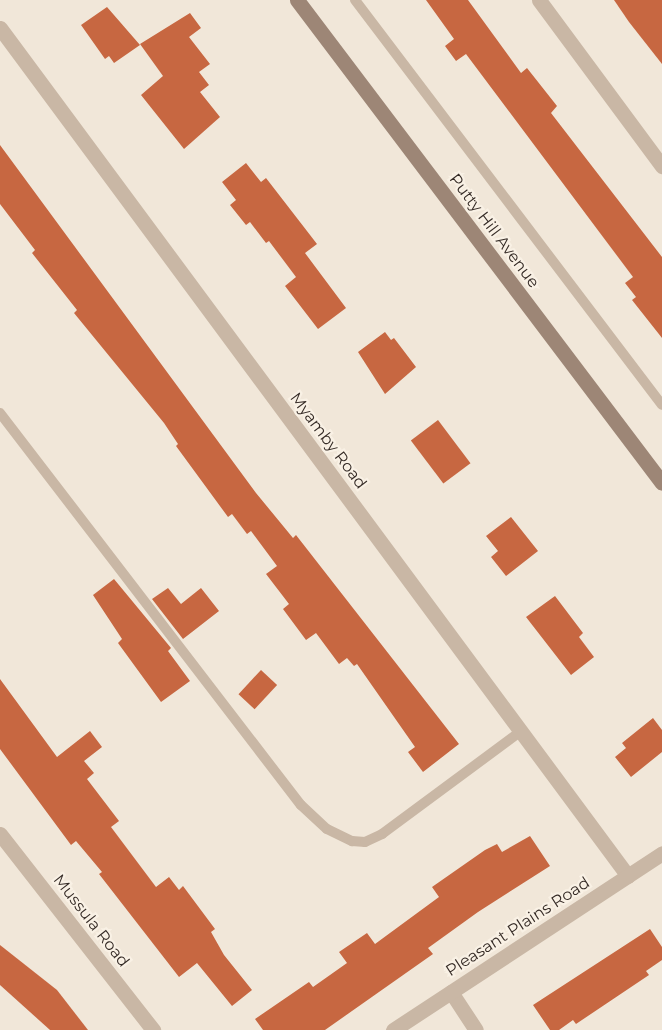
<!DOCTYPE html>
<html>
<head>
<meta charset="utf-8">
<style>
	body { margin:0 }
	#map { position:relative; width:662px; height:1030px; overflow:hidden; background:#f1e7d9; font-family:Montserrat,sans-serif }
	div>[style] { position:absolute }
	.building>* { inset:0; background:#c76741; transform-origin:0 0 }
	.lane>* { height:10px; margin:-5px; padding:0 5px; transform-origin:5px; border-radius:5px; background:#c9b7a5 }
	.street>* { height:15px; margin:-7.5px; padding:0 7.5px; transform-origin:7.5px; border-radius:7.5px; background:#c9b7a5 }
	.secondary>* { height:15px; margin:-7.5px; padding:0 7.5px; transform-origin:7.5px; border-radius:7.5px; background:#9d8676 }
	span { translate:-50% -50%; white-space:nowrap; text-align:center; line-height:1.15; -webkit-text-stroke:4.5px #f9f1e5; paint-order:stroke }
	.street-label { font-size:16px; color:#352b26 }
</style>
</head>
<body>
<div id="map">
	<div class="building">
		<div style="clip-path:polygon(426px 0,468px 0,521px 73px,527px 68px,557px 106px,551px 113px,662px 257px,662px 338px,632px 300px,636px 297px,625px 283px,633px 277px,597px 229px,466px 54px,456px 61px,445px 46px,454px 39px)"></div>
		<div style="clip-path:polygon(614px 0,662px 0,662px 64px,629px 22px)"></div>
		<div style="clip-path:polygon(107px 7px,140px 45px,114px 63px,109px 56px,105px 59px,81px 25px)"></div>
		<div style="clip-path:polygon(190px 13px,201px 28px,189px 37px,210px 64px,199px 72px,209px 85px,200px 92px,220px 117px,184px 149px,141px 95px,163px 76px,140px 44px)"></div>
		<div style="clip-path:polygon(0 145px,256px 493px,293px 538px,296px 535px,459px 744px,423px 772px,408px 752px,415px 747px,357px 664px,354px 666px,347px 658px,339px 664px,316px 633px,306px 640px,283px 609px,289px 604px,266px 574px,277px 566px,251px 531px,247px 534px,232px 514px,228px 517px,176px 446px,178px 444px,164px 423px,74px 313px,77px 310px,32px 253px,35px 250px,0 204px)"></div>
		<div style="clip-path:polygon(246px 163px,261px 182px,266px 178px,317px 244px,305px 253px,346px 308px,318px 329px,285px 286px,296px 277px,269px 241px,266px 243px,250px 222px,246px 225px,230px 205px,236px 200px,222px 182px)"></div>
		<div style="clip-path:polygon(385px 332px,391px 340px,394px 338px,416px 367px,385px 394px,358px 352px)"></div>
		<div style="left:438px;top:420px;width:54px;height:34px;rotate:53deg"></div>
		<div style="clip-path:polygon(511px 517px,538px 551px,506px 576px,491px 557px,498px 551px,486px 536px)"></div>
		<div style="clip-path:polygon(114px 579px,171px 648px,168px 651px,190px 681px,161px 702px,118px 643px,122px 639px,93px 595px)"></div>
		<div style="clip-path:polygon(168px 588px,181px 604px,201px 588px,219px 611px,183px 639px,152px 599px)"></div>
		<div style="clip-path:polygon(555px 596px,583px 633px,579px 637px,594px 657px,571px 675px,526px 617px)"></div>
		<div style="left:261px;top:670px;width:22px;height:33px;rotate:43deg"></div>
		<div style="clip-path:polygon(0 679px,57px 757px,90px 731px,102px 747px,84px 761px,94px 773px,87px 779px,119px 821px,111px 827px,156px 887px,169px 877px,179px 890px,183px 886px,215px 929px,211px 932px,224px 955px,252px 990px,232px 1006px,197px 963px,179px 977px,99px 874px,102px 872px,76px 841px,71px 845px,0 749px)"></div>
		<div style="clip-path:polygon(653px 718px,662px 730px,662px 752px,631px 777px,615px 757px,626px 748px,622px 743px)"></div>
		<div style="clip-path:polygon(530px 836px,550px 866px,478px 912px,428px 948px,433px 954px,325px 1030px,263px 1030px,255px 1019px,309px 982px,313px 987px,347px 963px,339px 952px,367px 933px,375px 944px,439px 897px,432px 887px,485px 850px,497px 844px,502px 852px)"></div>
		<div style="clip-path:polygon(650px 929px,662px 947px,662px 960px,646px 971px,649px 975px,576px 1024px,573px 1020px,559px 1030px,550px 1030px,533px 1005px)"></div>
		<div style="clip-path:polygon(0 945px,57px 990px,88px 1030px,50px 1030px,0 985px)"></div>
	</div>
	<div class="lane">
		<div style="left:355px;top:0;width:508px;rotate:52.84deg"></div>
		<div style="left:0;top:413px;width:494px;rotate:52.5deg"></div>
		<div style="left:301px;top:805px;width:35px;rotate:43deg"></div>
		<div style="left:327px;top:829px;width:28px;rotate:26deg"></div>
		<div style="left:352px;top:841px;width:13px;rotate:4deg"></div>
		<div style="left:365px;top:842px;width:19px;rotate:-25deg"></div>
		<div style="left:382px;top:834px;width:173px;rotate:-36.5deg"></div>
	</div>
	<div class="street">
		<div style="left:539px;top:0;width:207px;rotate:53.5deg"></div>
		<div style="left:0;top:28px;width:1055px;rotate:53.48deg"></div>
		<div style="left:0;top:834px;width:249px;rotate:52deg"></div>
		<div style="left:451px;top:992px;width:45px;rotate:56.7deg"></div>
		<div style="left:393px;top:1030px;width:322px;rotate:-33.3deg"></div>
	</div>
	<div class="secondary">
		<div style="left:297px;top:0;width:605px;rotate:52.92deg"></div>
	</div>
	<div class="street-label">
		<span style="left:494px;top:231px;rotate:53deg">Putty Hill Avenue</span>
		<span style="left:328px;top:441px;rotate:53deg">Myamby Road</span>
		<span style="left:91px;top:921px;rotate:52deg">Mussula Road</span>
		<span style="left:518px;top:927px;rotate:-33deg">Pleasant Plains Road</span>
	</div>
</div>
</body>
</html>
